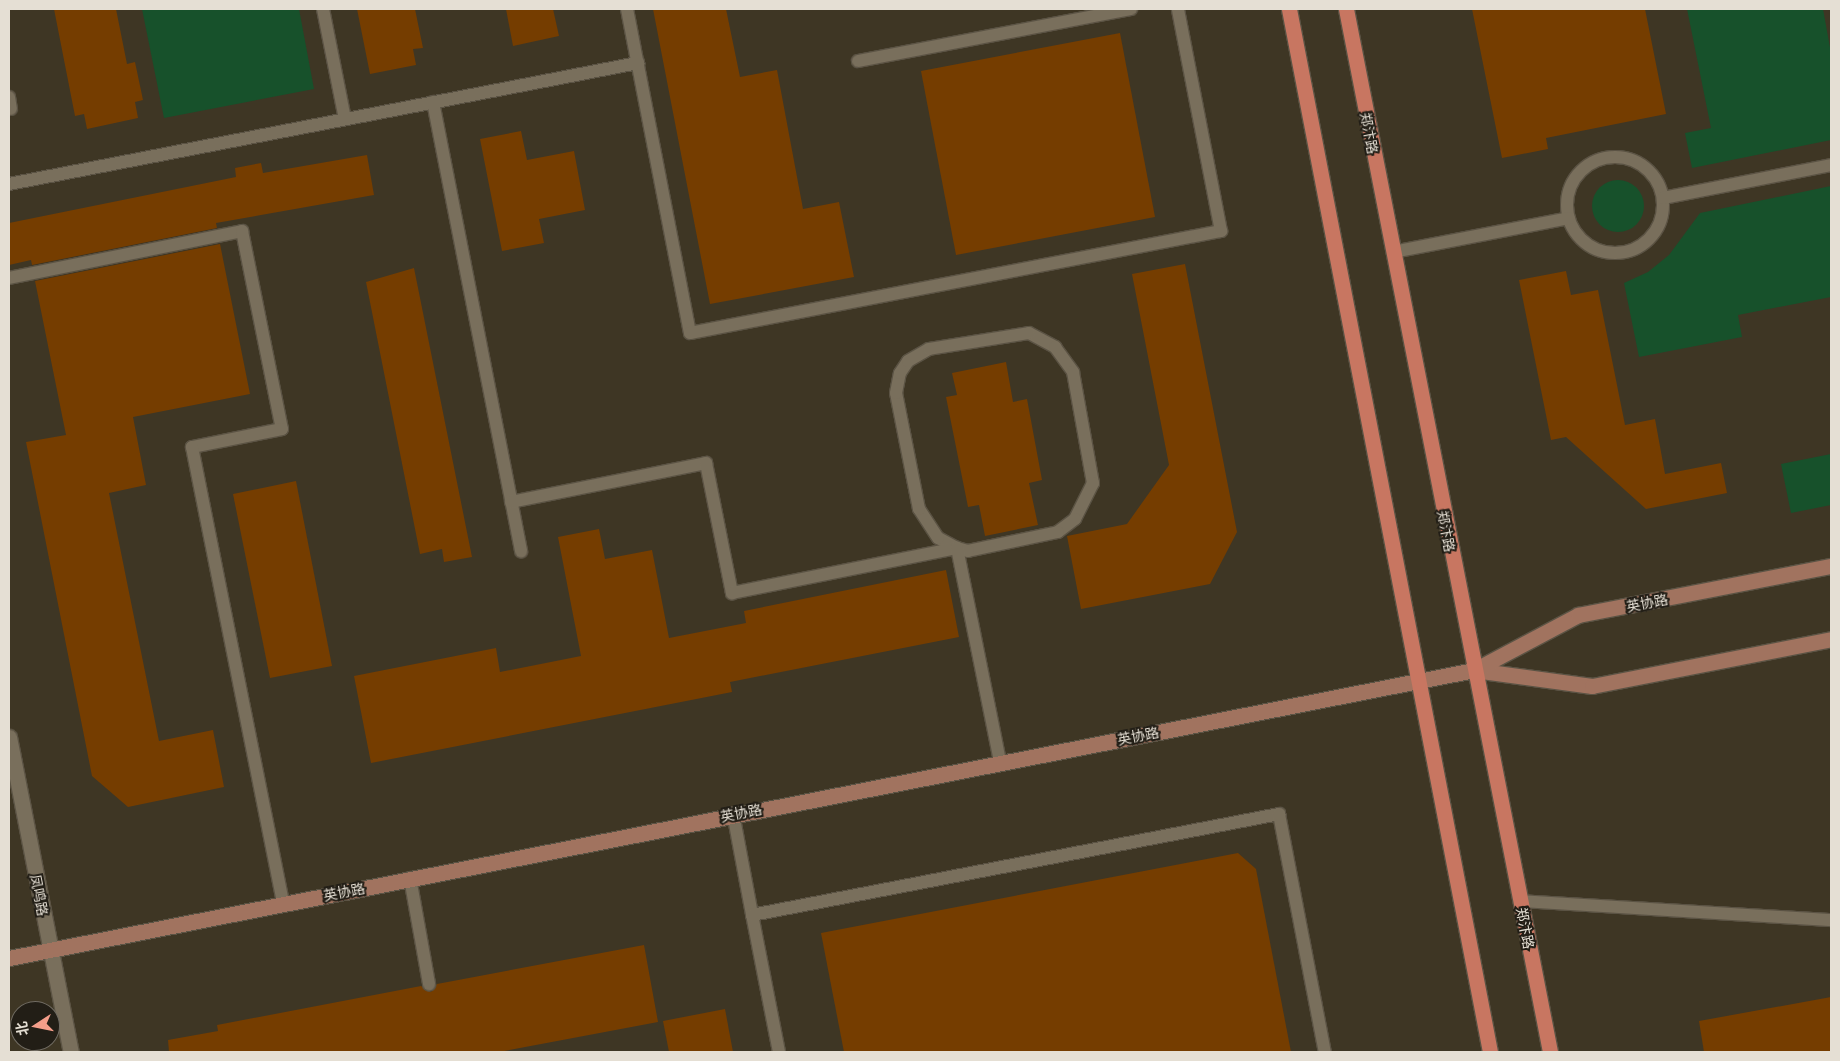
<!DOCTYPE html>
<meta charset="utf-8">
<style>
body{margin:0}
#map{position:relative;width:1840px;height:1061px;overflow:hidden;background:#3e3624;font-family:Literata,"Noto Sans SC",serif}
div>[style]{position:absolute}
[style*='--x']{left:calc(var(--x)*1px);top:calc(var(--y)*1px);width:calc(var(--w)*1px);rotate:calc(var(--a)*1deg)}
.green>*{inset:0;background:#17512b}
.round{border-radius:50%}
.building>*{inset:0;background:#753d00}
.roads{filter:drop-shadow(1px 0 #5b5344) drop-shadow(-1px 0 #5b5344) drop-shadow(0 1px #5b5344) drop-shadow(0 -1px #5b5344)}
.lane>*{height:12px;margin:-6px;padding:0 6px;transform-origin:6px;border-radius:6px;background:#796f5c}
.lane>.ring{margin:-6px;padding:0;box-sizing:content-box;background:none;border:12px solid #796f5c;border-radius:50%}
.street>*{height:15px;margin:-7.5px;padding:0 7.5px;transform-origin:7.5px;border-radius:7.5px;background:#796f5c}
.secondary>*{height:15px;margin:-7.5px;padding:0 7.5px;transform-origin:7.5px;border-radius:7.5px;background:#a1735f}
.primary>*{height:15px;margin:-7.5px;padding:0 7.5px;transform-origin:7.5px;border-radius:7.5px;background:#c87661}
span{translate:-50% -50%;white-space:nowrap;text-align:center;line-height:1.15;-webkit-text-stroke:4px #221e16;paint-order:stroke}
.street-label{font-size:14px;color:#e5dfd4}
.frame{position:absolute;inset:0;border:10px solid #e5dfd4;pointer-events:none}
.north{position:absolute;left:10px;top:1001px;width:50px;height:50px;box-sizing:border-box;background:#221e16;border:1px solid #706b62;border-radius:50%;rotate:259deg;font-size:14px;font-weight:700;line-height:20px;text-align:center;color:#e5dfd4}
.north::after{content:'';display:block;margin:auto;width:18px;height:22px;background:#f49e8a;clip-path:polygon(50% 0,100% 100%,50% 72%,0 100%)}
</style>
<div id="map">
<div class="green">
<i style="clip-path:polygon(142px 9px,299px 9px,314px 89px,164px 118px)"></i>
<i style="clip-path:polygon(1687px 9px,1823px 9px,1831px 53px,1831px 140px,1692px 168px,1685px 133px,1711px 128px)"></i>
<i class="round" style="left:1592px;top:180px;width:52px;height:52px"></i>
<i style="clip-path:polygon(1831px 186px,1831px 297px,1738px 315px,1742px 337px,1639px 357px,1624px 283px,1648px 272px,1669px 255px,1700px 213px)"></i>
<i style="clip-path:polygon(1831px 454px,1831px 505px,1791px 513px,1781px 464px)"></i>
</div>
<div class="building">
<i style="clip-path:polygon(54px 9px,116px 9px,127px 64px,135px 62px,143px 100px,135px 102px,138px 118px,87px 129px,84px 114px,75px 116px)"></i>
<i style="clip-path:polygon(357px 9px,415px 9px,423px 48px,413px 49px,416px 65px,370px 74px)"></i>
<i style="clip-path:polygon(506px 9px,553px 9px,559px 36px,513px 46px)"></i>
<i style="clip-path:polygon(653px 9px,726px 9px,740px 77px,777px 70px,803px 209px,839px 202px,854px 277px,710px 304px)"></i>
<i style="clip-path:polygon(1472px 9px,1645px 9px,1666px 114px,1546px 138px,1548px 149px,1502px 158px)"></i>
<i style="clip-path:polygon(1120px 33px,1155px 217px,956px 255px,921px 71px)"></i>
<i style="clip-path:polygon(521px 131px,527px 160px,574px 151px,585px 210px,539px 219px,544px 243px,502px 251px,480px 139px)"></i>
<i style="clip-path:polygon(367px 155px,374px 195px,216px 223px,217px 228px,32px 265px,31px 260px,9px 265px,9px 223px,236px 177px,235px 168px,261px 163px,263px 173px)"></i>
<i style="clip-path:polygon(220px 244px,250px 394px,133px 417px,146px 485px,109px 493px,159px 741px,213px 730px,224px 787px,128px 807px,92px 776px,26px 442px,66px 435px,35px 281px)"></i>
<i style="clip-path:polygon(1185px 264px,1237px 532px,1210px 584px,1081px 609px,1067px 536px,1127px 524px,1169px 465px,1132px 274px)"></i>
<i style="clip-path:polygon(414px 268px,472px 557px,444px 562px,442px 549px,420px 554px,366px 282px)"></i>
<i style="clip-path:polygon(1566px 271px,1571px 295px,1598px 290px,1625px 425px,1655px 419px,1665px 474px,1721px 463px,1727px 493px,1646px 509px,1566px 437px,1551px 440px,1519px 280px)"></i>
<i style="clip-path:polygon(1006px 362px,1013px 402px,1027px 399px,1042px 480px,1029px 483px,1038px 525px,985px 536px,979px 505px,968px 507px,946px 397px,957px 395px,952px 373px)"></i>
<i style="clip-path:polygon(296px 481px,332px 666px,270px 678px,233px 494px)"></i>
<i style="clip-path:polygon(599px 529px,605px 559px,652px 550px,669px 638px,746px 623px,744px 611px,946px 570px,959px 637px,730px 682px,732px 692px,371px 763px,354px 676px,496px 648px,500px 672px,581px 656px,558px 537px)"></i>
<i style="clip-path:polygon(1238px 853px,1256px 869px,1291px 1052px,844px 1052px,821px 933px)"></i>
<i style="clip-path:polygon(644px 945px,658px 1022px,499px 1052px,169px 1052px,168px 1040px,218px 1031px,217px 1025px,421px 986px,431px 992px,437px 984px)"></i>
<i style="clip-path:polygon(1831px 997px,1831px 1052px,1704px 1052px,1699px 1021px)"></i>
<i style="clip-path:polygon(725px 1009px,733px 1052px,669px 1052px,663px 1021px)"></i>
</div>
<div class="roads">
<div class="lane">
<i style="--x:323;--y:9;--w:112;--a:78.7"></i>
<i style="--x:627;--y:9;--w:330;--a:79"></i>
<i style="--x:690;--y:333;--w:541;--a:-10.87"></i>
<i style="--x:1221;--y:231;--w:226;--a:-101"></i>
<i style="--x:858;--y:61;--w:278;--a:-10.8"></i>
<i style="--x:9;--y:97;--w:12;--a:81"></i>
<i style="--x:433;--y:102;--w:458;--a:78.9"></i>
<i class="ring" style="left:1567px;top:157px;width:84px;height:84px"></i>
<i style="--x:9;--y:184;--w:641;--a:-10.89"></i>
<i style="--x:1663;--y:198;--w:171;--a:-11.1"></i>
<i style="--x:1393;--y:252;--w:179;--a:-10.9"></i>
<i style="--x:9;--y:278;--w:238;--a:-11.4"></i>
<i style="--x:242;--y:231;--w:202;--a:78.6"></i>
<i style="--x:282;--y:429;--w:92;--a:168.7"></i>
<i style="--x:192;--y:447;--w:465;--a:78.7"></i>
<i style="--x:1029;--y:333;--w:30;--a:28"></i>
<i style="--x:1055;--y:347;--w:31;--a:54"></i>
<i style="--x:1073;--y:372;--w:113;--a:79.8"></i>
<i style="--x:1093;--y:483;--w:40;--a:116.6"></i>
<i style="--x:1075;--y:519;--w:21;--a:143"></i>
<i style="--x:1058;--y:532;--w:92;--a:168.1"></i>
<i style="--x:968;--y:551;--w:11;--a:-165"></i>
<i style="--x:957;--y:548;--w:21;--a:-152"></i>
<i style="--x:938;--y:538;--w:35;--a:-123"></i>
<i style="--x:919;--y:509;--w:118;--a:-101.2"></i>
<i style="--x:896;--y:393;--w:20;--a:-79"></i>
<i style="--x:900;--y:373;--w:14;--a:-56"></i>
<i style="--x:908;--y:361;--w:24;--a:-30"></i>
<i style="--x:929;--y:349;--w:101;--a:-9.1"></i>
<i style="--x:511;--y:502;--w:199;--a:-11.3"></i>
<i style="--x:706;--y:463;--w:133;--a:78.7"></i>
<i style="--x:732;--y:593;--w:229;--a:-11.3"></i>
<i style="--x:957;--y:548;--w:217;--a:78.6"></i>
<i style="--x:733;--y:813;--w:104;--a:79.4"></i>
<i style="--x:410;--y:878;--w:108;--a:79.8"></i>
<i style="--x:1520;--y:901;--w:312;--a:3.5"></i>
<i style="--x:779;--y:1052;--w:140;--a:-101.1"></i>
<i style="--x:752;--y:915;--w:537;--a:-10.85"></i>
<i style="--x:1279;--y:814;--w:242;--a:79.1"></i>
</div>
<div class="street">
<i style="--x:9;--y:737;--w:321;--a:78.9"></i>
</div>
<div class="secondary">
<i style="--x:1474;--y:670;--w:119;--a:7.7"></i>
<i style="--x:1592;--y:686;--w:244;--a:-11.1"></i>
<i style="--x:9;--y:958;--w:1493;--a:-11.12"></i>
<i style="--x:1474;--y:670;--w:118;--a:-27.9"></i>
<i style="--x:1578;--y:615;--w:258;--a:-11"></i>
</div>
<div class="primary">
<i style="--x:1289;--y:9;--w:1062;--a:79.09"></i>
<i style="--x:1346;--y:9;--w:1063;--a:78.93"></i>
</div>
</div>
<div class="street-label">
<span style="left:1370px;top:133px;rotate:79deg">郑汴路</span>
<span style="left:1447px;top:531px;rotate:79deg">郑汴路</span>
<span style="left:1647px;top:602px;rotate:-11deg">英协路</span>
<span style="left:1138px;top:735px;rotate:-11deg">英协路</span>
<span style="left:741px;top:812px;rotate:-11deg">英协路</span>
<span style="left:344px;top:891px;rotate:-11deg">英协路</span>
<span style="left:40px;top:895px;rotate:79deg">凤鸣路</span>
<span style="left:1526px;top:928px;rotate:79deg">郑汴路</span>
</div>
<div class="frame"></div>
<div class="north">北</div>
</div>
